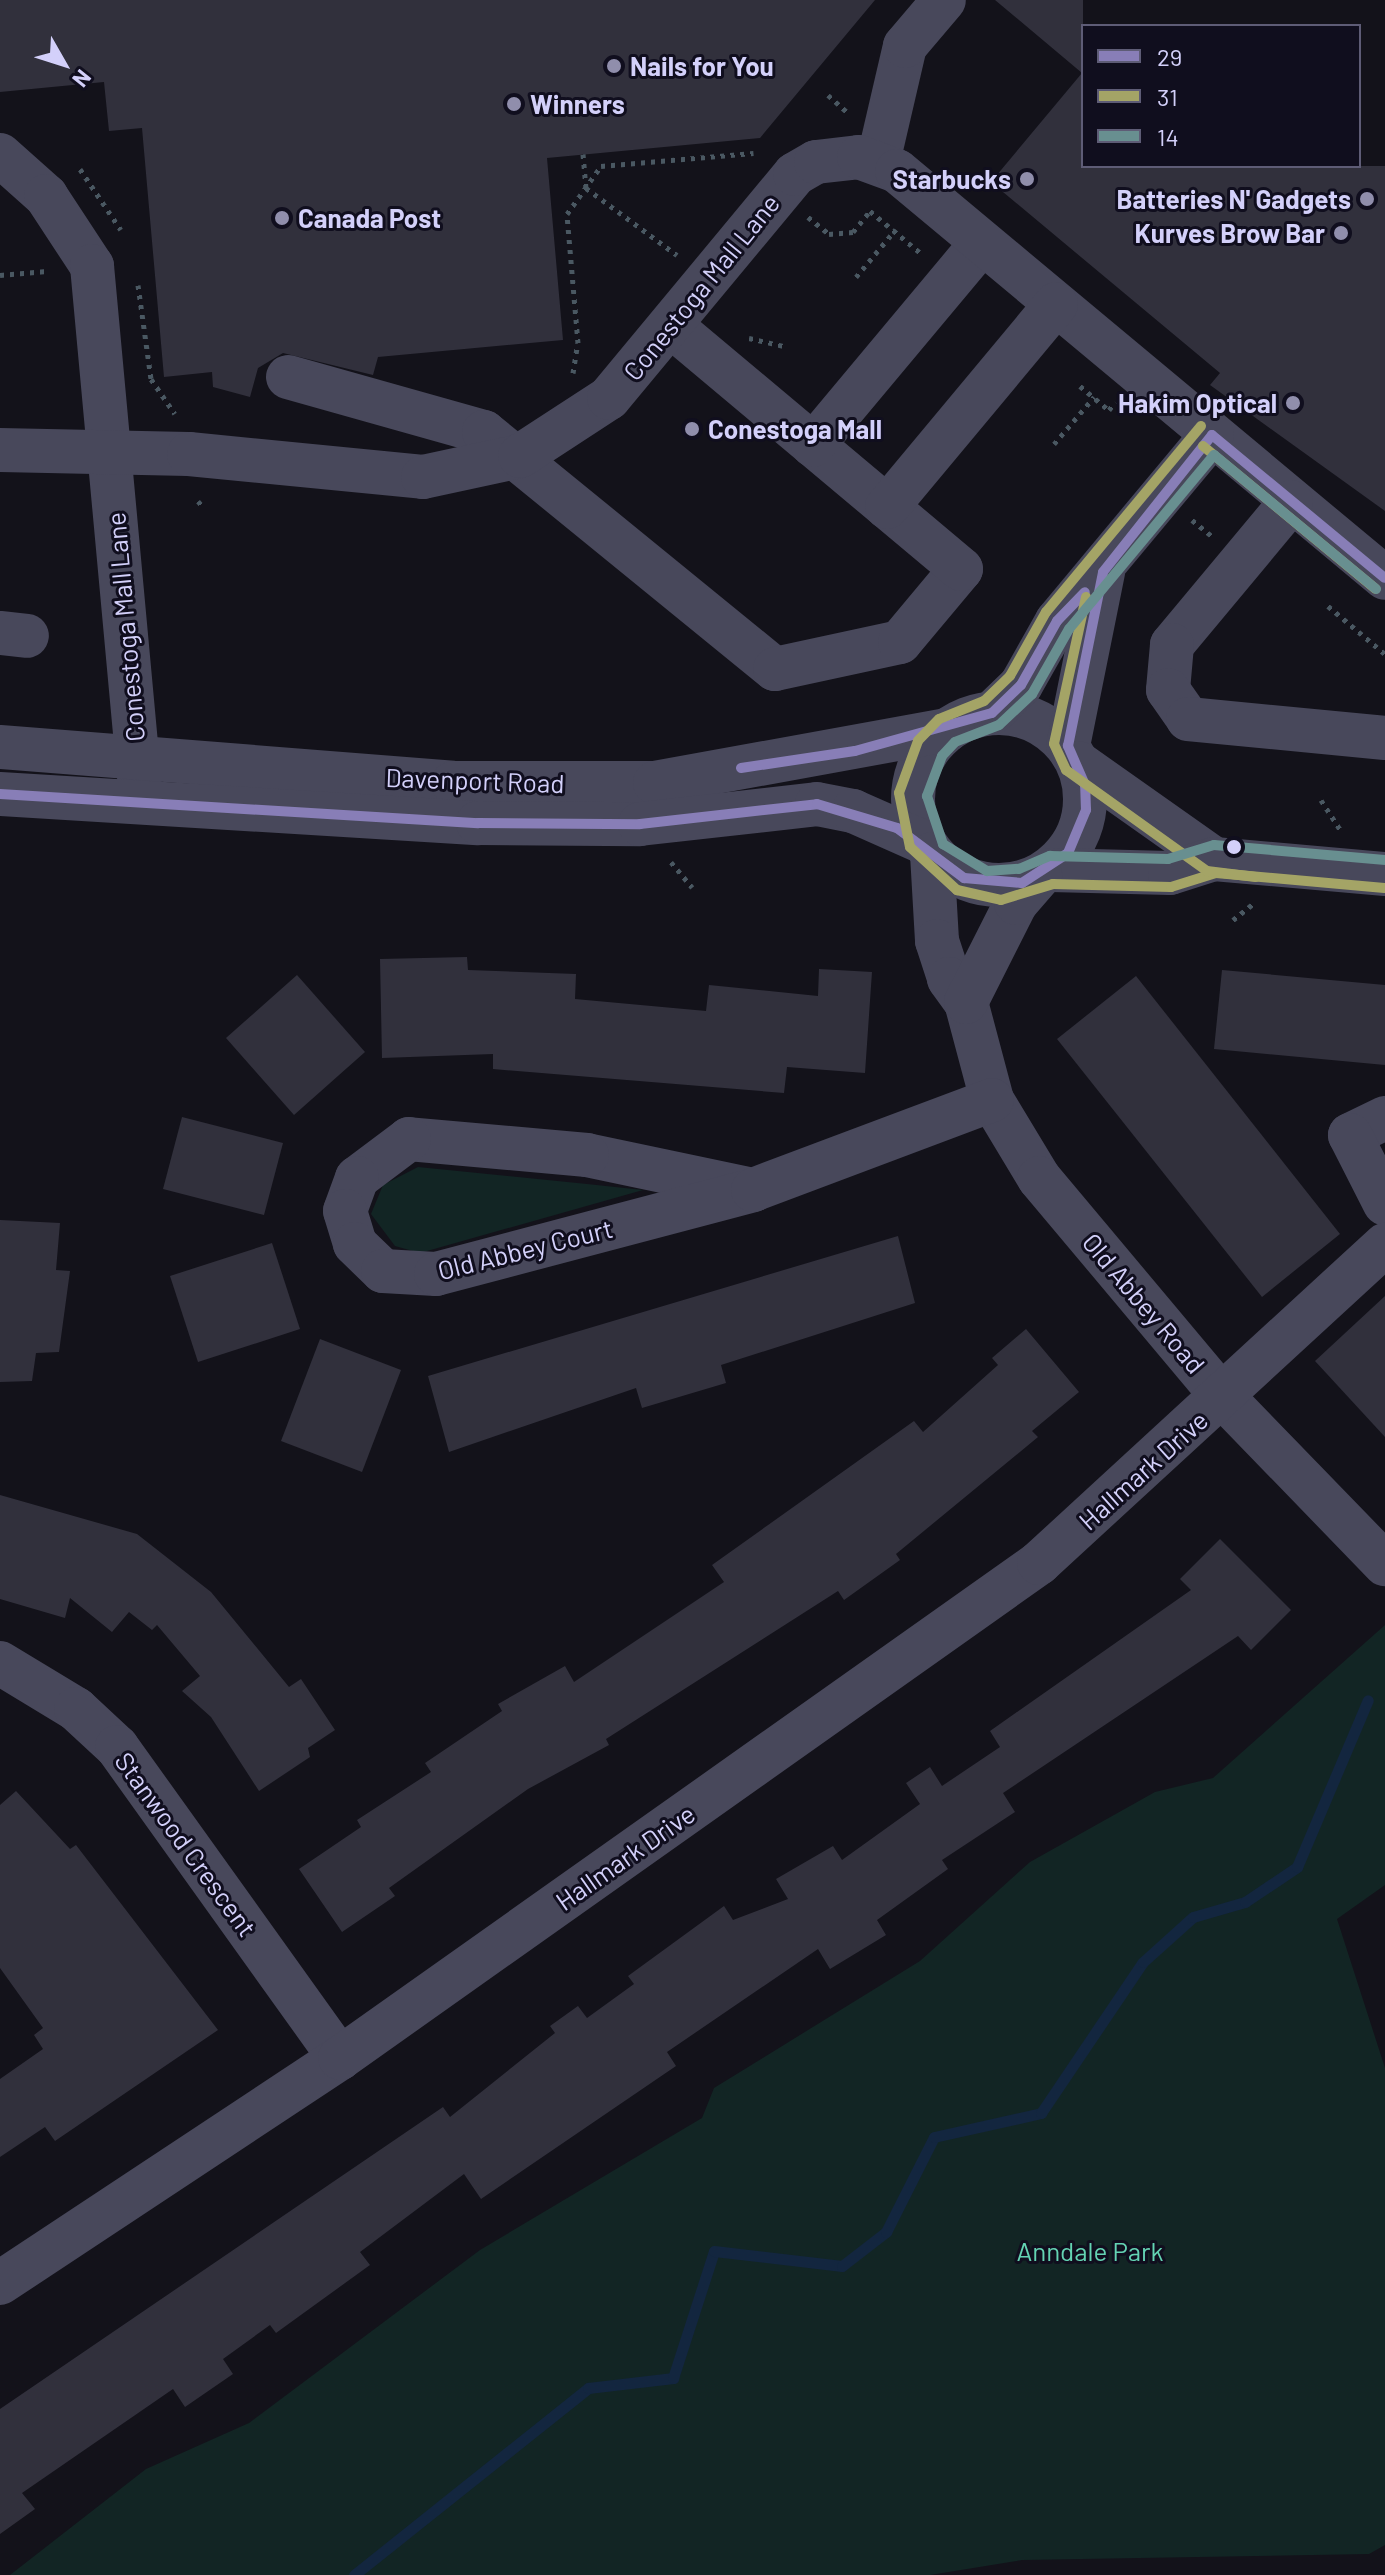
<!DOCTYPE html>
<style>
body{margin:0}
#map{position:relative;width:1385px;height:2575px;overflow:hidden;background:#13121a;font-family:Barlow,sans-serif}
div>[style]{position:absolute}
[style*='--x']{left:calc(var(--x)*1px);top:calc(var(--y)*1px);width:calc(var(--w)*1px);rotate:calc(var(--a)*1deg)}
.green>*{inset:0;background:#122524}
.stream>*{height:11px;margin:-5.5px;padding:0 5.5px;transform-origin:5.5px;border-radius:5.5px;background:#13263f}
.building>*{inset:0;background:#31303c}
.path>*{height:5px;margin-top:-2.5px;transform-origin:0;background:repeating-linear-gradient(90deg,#4a5862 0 4px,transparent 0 10px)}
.minor>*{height:44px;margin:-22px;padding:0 22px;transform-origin:22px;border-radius:22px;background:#48485b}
.minor>.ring{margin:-22px;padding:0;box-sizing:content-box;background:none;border:44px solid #48485b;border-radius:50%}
.bus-1>*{height:10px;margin:-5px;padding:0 5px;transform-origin:5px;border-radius:5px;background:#887eb7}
.bus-2>*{height:10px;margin:-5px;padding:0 5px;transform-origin:5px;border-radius:5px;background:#a4a466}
.bus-3>*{height:10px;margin:-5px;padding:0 5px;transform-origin:5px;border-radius:5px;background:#688f90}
.dots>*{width:22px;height:22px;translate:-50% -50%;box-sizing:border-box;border:4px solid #100e1e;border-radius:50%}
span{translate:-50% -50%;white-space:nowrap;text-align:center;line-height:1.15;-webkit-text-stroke:6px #100e1e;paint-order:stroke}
.poi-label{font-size:26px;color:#d3d0fa;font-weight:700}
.left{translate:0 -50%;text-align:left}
.right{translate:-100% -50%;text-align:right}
.street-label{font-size:26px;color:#d3d0fa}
.park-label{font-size:26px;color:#64d3b3}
.legend{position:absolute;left:1081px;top:24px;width:280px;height:144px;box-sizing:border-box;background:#100e1e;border:2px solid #5e5c76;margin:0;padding:10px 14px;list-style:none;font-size:24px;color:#d3d0fa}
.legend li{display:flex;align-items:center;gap:16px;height:40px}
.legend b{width:40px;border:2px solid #5e5c76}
.north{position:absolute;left:24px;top:24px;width:80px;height:80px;-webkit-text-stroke:6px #100e1e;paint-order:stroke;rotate:129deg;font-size:22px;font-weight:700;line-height:32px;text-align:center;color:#d3d0fa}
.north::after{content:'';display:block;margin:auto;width:28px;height:36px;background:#d3d0fa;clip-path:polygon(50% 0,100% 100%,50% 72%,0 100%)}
</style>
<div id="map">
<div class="green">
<i style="clip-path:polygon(418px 1167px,587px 1184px,643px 1190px,420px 1253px,395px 1246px,371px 1214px,383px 1185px)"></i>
<i style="clip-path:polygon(1385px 1625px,1385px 1885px,1337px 1919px,1385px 2068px,1385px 2545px,1369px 2554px,1022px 2560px,930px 2575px,10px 2575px,146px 2469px,249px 2423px,480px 2250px,702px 2118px,714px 2088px,920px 1961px,1030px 1862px,1155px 1792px,1213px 1778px)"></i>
</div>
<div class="stream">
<i style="--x:354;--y:2575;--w:300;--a:-38.6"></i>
<i style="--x:588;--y:2388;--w:86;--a:-6.7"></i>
<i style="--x:673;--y:2378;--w:133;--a:-72.1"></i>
<i style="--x:714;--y:2251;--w:129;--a:6.7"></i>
<i style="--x:842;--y:2266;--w:56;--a:-37.7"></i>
<i style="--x:886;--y:2232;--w:106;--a:-63.2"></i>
<i style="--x:934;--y:2137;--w:110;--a:-12.6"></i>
<i style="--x:1041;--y:2113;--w:182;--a:-56"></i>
<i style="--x:1143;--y:1962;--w:67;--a:-42"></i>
<i style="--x:1193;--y:1917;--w:54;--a:-16.1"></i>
<i style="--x:1245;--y:1902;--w:63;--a:-33.9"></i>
<i style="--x:1297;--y:1867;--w:181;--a:-67"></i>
</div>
<div class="building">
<i style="clip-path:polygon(0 0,875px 0,760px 138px,547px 158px,563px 340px,378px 357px,373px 375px,283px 353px,258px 368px,250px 397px,213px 387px,212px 372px,164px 377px,142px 128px,109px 131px,104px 82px,0 92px)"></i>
<i style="clip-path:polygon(995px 0,1083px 0,1083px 166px,1385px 166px,1385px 511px,1210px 385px,1220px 373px,991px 182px,1082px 73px)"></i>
<i style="clip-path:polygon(467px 957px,468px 970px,576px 974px,575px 999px,706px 1011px,709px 985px,818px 996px,819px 969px,872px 972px,865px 1073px,787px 1067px,784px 1093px,493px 1069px,493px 1054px,382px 1058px,380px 959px)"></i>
<i style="clip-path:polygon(1222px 970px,1385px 985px,1385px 1065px,1214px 1049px)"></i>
<i style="clip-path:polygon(297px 975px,365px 1052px,294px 1115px,226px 1038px)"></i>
<i style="clip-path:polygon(1136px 976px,1340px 1234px,1262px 1297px,1057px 1039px)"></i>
<i style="clip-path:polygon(182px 1117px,283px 1143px,264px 1215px,163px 1189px)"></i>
<i style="clip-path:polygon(0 1220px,60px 1223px,56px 1270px,70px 1271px,59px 1352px,36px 1353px,32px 1381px,0 1382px)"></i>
<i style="clip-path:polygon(898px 1236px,915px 1303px,721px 1365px,726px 1383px,642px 1408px,636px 1388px,449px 1452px,428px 1376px)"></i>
<i style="clip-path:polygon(272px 1243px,300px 1329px,198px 1362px,170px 1276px)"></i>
<i style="clip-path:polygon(1385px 1296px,1385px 1437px,1315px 1361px)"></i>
<i style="clip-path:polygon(1026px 1329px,1079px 1392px,1032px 1431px,1038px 1437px,896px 1554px,900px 1560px,844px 1600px,838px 1591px,606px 1739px,609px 1745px,528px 1789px,389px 1888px,395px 1896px,342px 1932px,299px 1869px,361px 1827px,357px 1820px,431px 1772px,425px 1763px,502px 1711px,498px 1704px,565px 1666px,574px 1682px,724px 1582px,712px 1565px,914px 1421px,923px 1432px,998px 1365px,992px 1358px)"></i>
<i style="clip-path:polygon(320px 1339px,401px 1370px,362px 1472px,281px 1441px)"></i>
<i style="clip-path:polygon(0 1495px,137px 1534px,211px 1592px,289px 1687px,301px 1679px,335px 1730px,308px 1748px,310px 1757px,259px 1791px,211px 1717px,182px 1691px,200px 1676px,157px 1625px,152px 1630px,129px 1612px,112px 1632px,70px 1598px,65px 1618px,0 1599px)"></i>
<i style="clip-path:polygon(1220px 1539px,1291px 1610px,1251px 1650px,1238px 1636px,1003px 1793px,1015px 1812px,942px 1860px,948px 1869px,877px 1920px,886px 1935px,830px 1969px,818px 1949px,667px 2052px,676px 2066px,481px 2199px,464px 2174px,360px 2252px,370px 2265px,276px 2333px,270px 2325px,223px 2359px,233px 2374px,185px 2407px,173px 2389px,22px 2493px,35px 2509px,0 2534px,0 2409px,443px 2107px,450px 2117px,555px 2033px,550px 2026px,578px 2006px,587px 2018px,634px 1984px,628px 1976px,724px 1906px,733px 1920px,788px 1899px,776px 1879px,833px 1846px,842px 1860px,920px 1804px,906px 1783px,930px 1767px,942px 1786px,1000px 1747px,990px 1731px,1191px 1590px,1180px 1579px)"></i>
<i style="clip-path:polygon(16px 1791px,70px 1849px,76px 1845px,218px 2030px,55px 2141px,45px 2127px,0 2157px,0 2079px,43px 2049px,34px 2035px,43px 2028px,0 1968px,0 1805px)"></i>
</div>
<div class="path">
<i style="--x:828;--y:95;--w:25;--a:42"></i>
<i style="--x:583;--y:154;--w:34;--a:85"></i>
<i style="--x:586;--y:188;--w:113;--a:36.4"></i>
<i style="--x:80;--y:169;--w:73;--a:56.1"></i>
<i style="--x:808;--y:217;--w:27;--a:39"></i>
<i style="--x:829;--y:234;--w:24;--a:-5"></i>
<i style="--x:853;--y:232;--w:27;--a:-51"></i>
<i style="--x:870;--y:211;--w:69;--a:39.7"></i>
<i style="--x:0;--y:275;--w:47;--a:-4.9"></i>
<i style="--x:856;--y:277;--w:62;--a:-50.2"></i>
<i style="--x:138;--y:285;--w:95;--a:82.1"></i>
<i style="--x:151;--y:379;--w:42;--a:55.6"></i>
<i style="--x:749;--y:338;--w:35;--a:13"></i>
<i style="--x:573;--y:373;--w:30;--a:-81"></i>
<i style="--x:578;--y:343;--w:129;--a:-94.9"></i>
<i style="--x:567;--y:214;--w:59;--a:-54.7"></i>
<i style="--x:601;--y:166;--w:153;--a:-4.9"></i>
<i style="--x:1080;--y:386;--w:38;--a:40"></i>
<i style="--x:1109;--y:410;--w:10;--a:-53"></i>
<i style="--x:1054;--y:444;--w:62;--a:-49.6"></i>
<i style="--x:198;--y:501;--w:8;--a:50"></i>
<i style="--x:1192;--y:520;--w:26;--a:39"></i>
<i style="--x:1328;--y:606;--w:75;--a:40.1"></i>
<i style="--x:1321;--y:800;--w:35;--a:57"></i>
<i style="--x:671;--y:862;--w:33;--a:50"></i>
<i style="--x:1233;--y:920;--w:27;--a:-39"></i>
</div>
<div class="minor">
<i style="--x:0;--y:155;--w:62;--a:41.7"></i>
<i style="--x:46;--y:196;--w:84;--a:56.7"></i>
<i style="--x:92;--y:266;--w:523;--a:84.74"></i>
<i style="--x:878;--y:162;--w:119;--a:-76.9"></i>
<i style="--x:905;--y:46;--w:60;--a:-49.7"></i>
<i style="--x:288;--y:377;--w:204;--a:15.7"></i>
<i style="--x:484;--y:432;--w:375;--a:39.2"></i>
<i style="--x:775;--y:669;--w:128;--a:-12.2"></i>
<i style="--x:900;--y:642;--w:95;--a:-50.1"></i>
<i style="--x:961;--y:569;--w:378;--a:-140"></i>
<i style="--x:813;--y:445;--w:263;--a:-50.1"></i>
<i style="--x:0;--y:450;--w:189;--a:1.2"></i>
<i style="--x:189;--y:454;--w:235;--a:5.6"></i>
<i style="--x:423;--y:477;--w:99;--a:-12.2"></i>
<i style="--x:520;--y:456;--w:106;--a:-33.1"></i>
<i style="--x:609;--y:398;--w:291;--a:-50.3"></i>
<i style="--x:795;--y:174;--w:24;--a:-30"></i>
<i style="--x:816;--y:162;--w:43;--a:-6.6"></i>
<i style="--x:859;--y:157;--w:40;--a:20.2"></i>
<i style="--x:897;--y:171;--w:635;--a:39.83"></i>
<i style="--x:1291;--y:502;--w:186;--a:129.8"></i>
<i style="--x:1172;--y:645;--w:45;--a:95.1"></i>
<i style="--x:1168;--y:690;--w:35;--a:55"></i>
<i style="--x:1188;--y:719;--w:198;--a:5.5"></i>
<i style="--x:887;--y:507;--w:264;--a:-50.2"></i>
<i style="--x:0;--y:633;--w:27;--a:6"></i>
<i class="ring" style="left:913px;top:713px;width:128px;height:128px"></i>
<i style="--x:992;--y:713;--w:40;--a:-44"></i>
<i style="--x:1021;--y:685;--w:73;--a:-60.6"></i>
<i style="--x:1057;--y:621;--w:242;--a:-50.2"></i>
<i style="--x:1068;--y:746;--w:177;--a:-78.6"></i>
<i style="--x:0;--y:747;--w:454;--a:4.5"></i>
<i style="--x:453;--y:783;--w:202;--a:0"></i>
<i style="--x:655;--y:783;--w:297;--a:-10.3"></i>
<i style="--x:1078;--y:763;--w:166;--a:35.2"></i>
<i style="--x:0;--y:794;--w:479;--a:3.5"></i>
<i style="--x:478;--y:823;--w:162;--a:0.4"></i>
<i style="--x:640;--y:824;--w:178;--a:-6.4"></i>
<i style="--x:817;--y:804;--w:37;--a:11"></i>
<i style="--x:853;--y:811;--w:77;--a:23.9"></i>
<i style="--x:932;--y:854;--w:87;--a:86.7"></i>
<i style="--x:937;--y:941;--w:40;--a:72"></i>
<i style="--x:949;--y:979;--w:29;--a:54"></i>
<i style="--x:966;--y:1002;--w:101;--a:75.1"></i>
<i style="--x:992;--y:1100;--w:91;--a:58.9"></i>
<i style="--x:1039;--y:1178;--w:286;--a:50"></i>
<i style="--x:1223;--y:1397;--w:233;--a:45.9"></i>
<i style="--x:1051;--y:870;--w:119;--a:1.4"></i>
<i style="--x:1170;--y:873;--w:46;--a:-17.7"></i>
<i style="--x:1214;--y:859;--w:172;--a:5"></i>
<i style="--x:966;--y:1002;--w:111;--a:-63.2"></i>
<i style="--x:1016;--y:903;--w:37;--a:-49"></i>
<i style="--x:1385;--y:1118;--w:39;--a:154"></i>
<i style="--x:1350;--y:1135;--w:77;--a:63.1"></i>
<i style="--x:753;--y:1190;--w:170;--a:-168.1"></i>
<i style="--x:587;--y:1155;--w:179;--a:-174.9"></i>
<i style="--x:409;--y:1139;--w:65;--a:143.1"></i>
<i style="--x:357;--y:1178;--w:35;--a:110"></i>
<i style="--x:345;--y:1211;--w:34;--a:73"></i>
<i style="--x:355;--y:1244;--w:39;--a:44"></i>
<i style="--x:383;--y:1271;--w:53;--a:3.2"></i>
<i style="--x:436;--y:1274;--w:328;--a:-14.8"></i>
<i style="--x:753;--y:1190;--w:255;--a:-20.6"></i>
<i style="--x:0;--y:1663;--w:89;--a:31.2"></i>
<i style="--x:76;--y:1709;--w:56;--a:42.8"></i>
<i style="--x:117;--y:1747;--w:383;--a:54.4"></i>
<i style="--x:0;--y:2283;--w:408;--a:-33.5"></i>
<i style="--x:340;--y:2058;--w:857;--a:-35.3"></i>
<i style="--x:1039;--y:1563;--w:470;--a:-42.6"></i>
</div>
<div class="bus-1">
<i style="--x:1212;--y:435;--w:224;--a:39.6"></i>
<i style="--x:741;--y:768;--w:115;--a:-8.5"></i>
<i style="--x:855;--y:751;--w:142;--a:-15.5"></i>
<i style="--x:992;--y:713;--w:40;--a:-44"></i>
<i style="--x:1021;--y:685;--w:73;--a:-60.6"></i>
<i style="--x:1057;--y:621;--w:40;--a:-46"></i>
<i style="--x:0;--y:794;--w:479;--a:3.5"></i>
<i style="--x:478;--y:823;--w:162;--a:0.4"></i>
<i style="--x:640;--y:824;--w:178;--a:-6.4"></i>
<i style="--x:817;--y:804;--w:84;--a:16.7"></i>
<i style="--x:897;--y:828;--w:84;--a:36.7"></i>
<i style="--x:964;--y:878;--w:58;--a:4.9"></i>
<i style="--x:1022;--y:883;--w:55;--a:-33.1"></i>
<i style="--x:1068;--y:853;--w:47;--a:-67.3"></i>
<i style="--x:1086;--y:810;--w:25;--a:-92"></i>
<i style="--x:1085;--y:785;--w:43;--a:-113.6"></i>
<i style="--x:1068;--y:746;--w:177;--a:-78.6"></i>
<i style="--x:1103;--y:572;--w:175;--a:-51.5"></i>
</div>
<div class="bus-2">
<i style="--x:1201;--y:426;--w:242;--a:129.8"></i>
<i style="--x:1046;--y:612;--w:73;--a:119.4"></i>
<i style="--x:1010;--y:676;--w:36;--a:136"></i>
<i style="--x:984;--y:701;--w:48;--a:158.2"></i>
<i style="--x:939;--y:719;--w:30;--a:134"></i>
<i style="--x:918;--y:741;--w:55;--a:110.1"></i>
<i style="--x:899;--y:793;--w:55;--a:78.5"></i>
<i style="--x:910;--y:847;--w:64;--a:42.5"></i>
<i style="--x:957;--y:890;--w:45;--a:12.8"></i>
<i style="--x:1001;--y:900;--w:54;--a:-17.1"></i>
<i style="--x:1053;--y:884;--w:118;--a:1.5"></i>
<i style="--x:1171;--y:887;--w:47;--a:-17.3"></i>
<i style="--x:1216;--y:873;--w:169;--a:5.1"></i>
<i style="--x:1203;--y:446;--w:224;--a:39.6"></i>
<i style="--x:1086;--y:597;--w:150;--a:102.3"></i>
<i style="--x:1054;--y:744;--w:29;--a:65"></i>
<i style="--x:1066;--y:770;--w:173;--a:35.6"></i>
<i style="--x:1207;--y:871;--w:49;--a:7"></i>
</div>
<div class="bus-3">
<i style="--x:1376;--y:589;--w:210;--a:-140.4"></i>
<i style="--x:1214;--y:455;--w:226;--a:129.8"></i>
<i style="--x:1069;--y:629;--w:75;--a:119.6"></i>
<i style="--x:1032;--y:694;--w:45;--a:136.8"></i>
<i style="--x:999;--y:725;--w:47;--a:158.9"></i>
<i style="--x:955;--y:742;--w:19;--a:133"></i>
<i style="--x:942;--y:756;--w:43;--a:110.6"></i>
<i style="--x:927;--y:796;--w:51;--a:71.6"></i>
<i style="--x:943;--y:844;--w:52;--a:31.5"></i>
<i style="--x:987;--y:871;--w:32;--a:-4"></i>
<i style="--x:1019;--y:869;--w:34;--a:-23"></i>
<i style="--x:1050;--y:856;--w:118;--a:1.5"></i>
<i style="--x:1168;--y:859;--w:48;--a:-16.9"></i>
<i style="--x:1214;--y:845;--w:172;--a:5"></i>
</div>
<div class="dots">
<i style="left:614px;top:66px;background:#908eac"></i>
<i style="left:514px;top:104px;background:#908eac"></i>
<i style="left:1027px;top:179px;background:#908eac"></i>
<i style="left:1367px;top:199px;background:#908eac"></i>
<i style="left:282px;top:218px;background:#908eac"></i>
<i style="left:1341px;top:233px;background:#908eac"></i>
<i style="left:1293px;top:403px;background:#908eac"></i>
<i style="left:692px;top:429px;background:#908eac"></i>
<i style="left:1234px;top:847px;background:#d3d0fa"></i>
</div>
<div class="poi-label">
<span class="left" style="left:630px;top:66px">Nails for You</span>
<span class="left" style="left:530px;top:104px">Winners</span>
<span class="right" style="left:1011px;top:179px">Starbucks</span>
<span class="right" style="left:1351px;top:199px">Batteries N' Gadgets</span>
<span class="left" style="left:298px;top:218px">Canada Post</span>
<span class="right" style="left:1325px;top:233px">Kurves Brow Bar</span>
<span class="right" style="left:1277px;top:403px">Hakim Optical</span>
<span class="left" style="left:708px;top:429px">Conestoga Mall</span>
</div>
<div class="street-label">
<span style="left:701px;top:287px;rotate:-51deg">Conestoga Mall Lane</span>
<span style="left:125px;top:627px;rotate:-95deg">Conestoga Mall Lane</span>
<span style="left:475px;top:780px;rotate:2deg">Davenport Road</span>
<span style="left:525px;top:1249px;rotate:-14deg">Old Abbey Court</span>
<span style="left:1144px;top:1303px;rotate:50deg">Old Abbey Road</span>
<span style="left:1143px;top:1470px;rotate:-42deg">Hallmark Drive</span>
<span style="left:186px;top:1844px;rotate:54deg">Stanwood Crescent</span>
<span style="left:625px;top:1857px;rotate:-35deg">Hallmark Drive</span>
</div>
<div class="park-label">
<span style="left:1090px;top:2251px">Anndale Park</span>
</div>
<ul class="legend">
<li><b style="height:10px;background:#887eb7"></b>29</li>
<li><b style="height:10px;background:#a4a466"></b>31</li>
<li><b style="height:10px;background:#688f90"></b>14</li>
</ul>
<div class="north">N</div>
</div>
